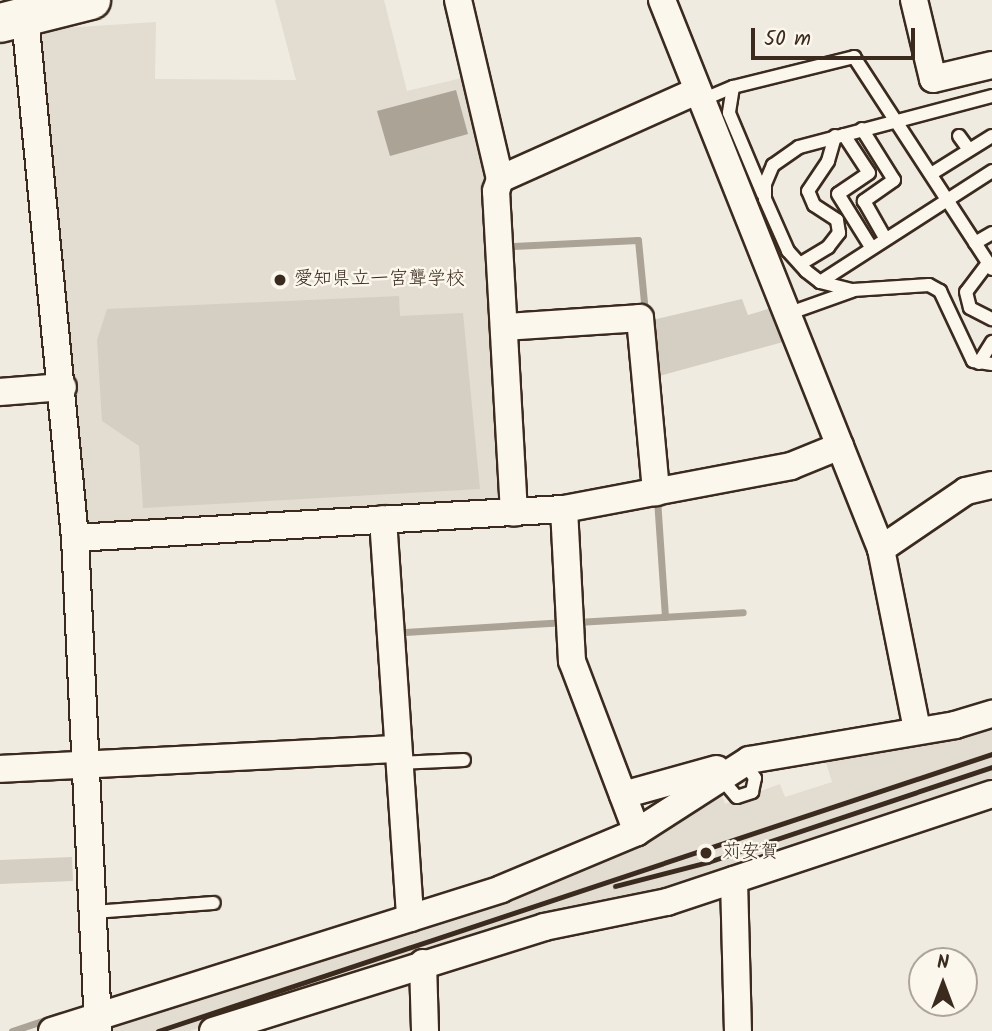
<!DOCTYPE html>
<meta charset="utf-8">
<style>
body{margin:0}
#map{position:relative;width:992px;height:1031px;overflow:hidden;background:#f0ebe0;font-family:Kalam,"Klee One",sans-serif}
div>[style]{position:absolute}
[style*='--x']{left:calc(var(--x)*1px);top:calc(var(--y)*1px);width:calc(var(--w)*1px);rotate:calc(var(--a)*1deg)}
.built>*{inset:0;background:#e2dcd1}
.green>*{inset:0;background:#d5cec3}
.water>*{inset:0;background:#aca397}
.stream>*{height:7px;margin:-3.5px;padding:0 3.5px;transform-origin:3.5px;border-radius:3.5px;background:#aca397}
.roads{filter:drop-shadow(2px 0 #3b2a1e) drop-shadow(-2px 0 #3b2a1e) drop-shadow(0 2px #3b2a1e) drop-shadow(0 -2px #3b2a1e)}
.service>*{height:12px;margin:-6px;padding:0 6px;transform-origin:6px;border-radius:6px;background:#fbf7ec}
.minor>*{height:26px;margin:-13px;padding:0 13px;transform-origin:13px;border-radius:13px;background:#fbf7ec}
.trunk>*{height:38px;margin:-19px;padding:0 19px;transform-origin:19px;border-radius:19px;background:#fbf7ec}
.rail>*{height:5px;margin:-2.5px;padding:0 2.5px;transform-origin:2.5px;border-radius:2.5px;background:#3b2a1e}
.dots>*{width:19px;height:19px;translate:-50% -50%;box-sizing:border-box;border:4px solid #fbf7ec;border-radius:50%}
span{translate:-50% -50%;white-space:nowrap;text-align:center;line-height:1.15;-webkit-text-stroke:5px #fbf7ec;paint-order:stroke}
.poi-label{font-size:19px;color:#3b2a1e}
.left{translate:0 -50%;text-align:left}
.north{position:absolute;left:908px;top:947px;width:70px;height:70px;box-sizing:border-box;background:#fbf7ec;border:2px solid #aea59a;border-radius:50%;rotate:0deg;font-size:19px;font-weight:700;line-height:28px;text-align:center;color:#3b2a1e}
.north::after{content:'';display:block;margin:auto;width:24px;height:32px;background:#3b2a1e;clip-path:polygon(50% 0,100% 100%,50% 72%,0 100%)}
.scale{position:absolute;left:751px;top:28px;width:164px;height:32px;box-sizing:border-box;border:4px solid #3b2a1e;border-top:0;padding-left:9px;font-size:21px;line-height:24px;white-space:nowrap;color:#3b2a1e;-webkit-text-stroke:5px #fbf7ec;paint-order:stroke}
</style>
<div id="map">
<div class="built">
<i style="clip-path:polygon(275px 0,384px 0,407px 91px,466px 77px,491px 179px,508px 490px,496px 508px,96px 531px,84px 519px,37px 43px,48px 29px,156px 22px,155px 79px,296px 80px)"></i>
<i style="clip-path:polygon(992px 722px,992px 786px,681px 893px,527px 920px,190px 1031px,108px 1031px,112px 1022px,503px 896px,719px 788px,725px 804px,780px 784px,785px 797px,832px 782px,823px 753px)"></i>
</div>
<div class="green">
<i style="clip-path:polygon(399px 296px,400px 316px,463px 313px,480px 489px,143px 508px,139px 446px,102px 421px,97px 340px,107px 309px)"></i>
<i style="clip-path:polygon(742px 299px,748px 315px,771px 308px,787px 341px,652px 378px,648px 321px)"></i>
<i style="clip-path:polygon(72px 857px,73px 881px,0 884px,0 860px)"></i>
</div>
<div class="water">
<i style="clip-path:polygon(456px 90px,468px 134px,390px 156px,377px 111px)"></i>
</div>
<div class="stream">
<i style="--x:513;--y:246;--w:125;--a:-2.7"></i>
<i style="--x:638;--y:240;--w:73;--a:84.5"></i>
<i style="--x:657;--y:499;--w:118;--a:86.1"></i>
<i style="--x:577;--y:622;--w:166;--a:-3.4"></i>
<i style="--x:405;--y:632;--w:157;--a:-3.6"></i>
<i style="--x:12;--y:1031;--w:51;--a:-18.4"></i>
</div>
<div class="roads">
<div class="service">
<i style="--x:733;--y:87;--w:26;--a:99"></i>
<i style="--x:729;--y:113;--w:88;--a:67.2"></i>
<i style="--x:992;--y:96;--w:200;--a:165.2"></i>
<i style="--x:799;--y:147;--w:32;--a:145"></i>
<i style="--x:773;--y:165;--w:21;--a:113"></i>
<i style="--x:765;--y:184;--w:15;--a:90"></i>
<i style="--x:765;--y:199;--w:57;--a:66.1"></i>
<i style="--x:788;--y:251;--w:27;--a:48"></i>
<i style="--x:806;--y:271;--w:18;--a:38"></i>
<i style="--x:820;--y:282;--w:34;--a:14"></i>
<i style="--x:853;--y:290;--w:76;--a:-3.8"></i>
<i style="--x:929;--y:285;--w:13;--a:29"></i>
<i style="--x:940;--y:291;--w:77;--a:64.8"></i>
<i style="--x:973;--y:361;--w:19;--a:9"></i>
<i style="--x:702;--y:100;--w:34;--a:-23"></i>
<i style="--x:733;--y:87;--w:125;--a:-13.9"></i>
<i style="--x:854;--y:57;--w:253;--a:56.9"></i>
<i style="--x:862;--y:129;--w:60;--a:57.9"></i>
<i style="--x:894;--y:180;--w:37;--a:145"></i>
<i style="--x:864;--y:201;--w:43;--a:60.4"></i>
<i style="--x:844;--y:135;--w:45;--a:56.7"></i>
<i style="--x:869;--y:173;--w:37;--a:146"></i>
<i style="--x:838;--y:194;--w:62;--a:58.1"></i>
<i style="--x:959;--y:136;--w:17;--a:54"></i>
<i style="--x:931;--y:174;--w:72;--a:-31.9"></i>
<i style="--x:975;--y:243;--w:20;--a:-30"></i>
<i style="--x:988;--y:263;--w:36;--a:127"></i>
<i style="--x:966;--y:292;--w:16;--a:76"></i>
<i style="--x:970;--y:308;--w:25;--a:27"></i>
<i style="--x:800;--y:264;--w:33;--a:-31"></i>
<i style="--x:828;--y:247;--w:18;--a:-52"></i>
<i style="--x:839;--y:233;--w:13;--a:-99"></i>
<i style="--x:837;--y:220;--w:27;--a:-147"></i>
<i style="--x:814;--y:205;--w:15;--a:-113"></i>
<i style="--x:808;--y:191;--w:36;--a:-56"></i>
<i style="--x:828;--y:161;--w:26;--a:-74"></i>
<i style="--x:820;--y:282;--w:205;--a:-32.8"></i>
<i style="--x:790;--y:313;--w:66;--a:-19.5"></i>
<i style="--x:979;--y:363;--w:25;--a:-58"></i>
<i style="--x:398;--y:763;--w:66;--a:-2.6"></i>
<i style="--x:720;--y:777;--w:26;--a:50"></i>
<i style="--x:737;--y:797;--w:16;--a:-18"></i>
<i style="--x:752;--y:792;--w:14;--a:-78"></i>
<i style="--x:755;--y:778;--w:19;--a:-126"></i>
<i style="--x:93;--y:912;--w:121;--a:-4.3"></i>
</div>
<div class="minor">
<i style="--x:458;--y:0;--w:184;--a:76.8"></i>
<i style="--x:500;--y:179;--w:13;--a:108"></i>
<i style="--x:496;--y:191;--w:322;--a:86.8"></i>
<i style="--x:662;--y:0;--w:591;--a:68.25"></i>
<i style="--x:881;--y:549;--w:184;--a:78.7"></i>
<i style="--x:914;--y:0;--w:81;--a:76.5"></i>
<i style="--x:933;--y:79;--w:61;--a:-13.3"></i>
<i style="--x:25;--y:17;--w:523;--a:84.52"></i>
<i style="--x:75;--y:538;--w:494;--a:87.3"></i>
<i style="--x:500;--y:179;--w:216;--a:-24.1"></i>
<i style="--x:505;--y:327;--w:135;--a:-3.8"></i>
<i style="--x:640;--y:318;--w:175;--a:84.7"></i>
<i style="--x:0;--y:392;--w:63;--a:-4.5"></i>
<i style="--x:564;--y:509;--w:152;--a:87"></i>
<i style="--x:572;--y:661;--w:183;--a:69.2"></i>
<i style="--x:383;--y:519;--w:400;--a:86.1"></i>
<i style="--x:75;--y:538;--w:490;--a:-3.4"></i>
<i style="--x:564;--y:509;--w:231;--a:-10.7"></i>
<i style="--x:791;--y:466;--w:53;--a:-22.2"></i>
<i style="--x:881;--y:549;--w:103;--a:-34.3"></i>
<i style="--x:966;--y:491;--w:27;--a:-13"></i>
<i style="--x:0;--y:769;--w:397;--a:-2.9"></i>
<i style="--x:623;--y:795;--w:97;--a:-15.6"></i>
<i style="--x:734;--y:880;--w:151;--a:88.5"></i>
<i style="--x:423;--y:963;--w:68;--a:88.3"></i>
<i style="--x:52;--y:1031;--w:471;--a:-17.5"></i>
<i style="--x:501;--y:889;--w:147;--a:-22.7"></i>
<i style="--x:637;--y:832;--w:133;--a:-32.7"></i>
<i style="--x:749;--y:760;--w:209;--a:-9.6"></i>
<i style="--x:955;--y:725;--w:39;--a:-17"></i>
<i style="--x:213;--y:1031;--w:347;--a:-17.4"></i>
<i style="--x:544;--y:927;--w:126;--a:-11.5"></i>
<i style="--x:667;--y:902;--w:342;--a:-18.4"></i>
</div>
<div class="trunk">
<i style="--x:0;--y:23;--w:94;--a:-14.2"></i>
</div>
</div>
<div class="rail">
<i style="--x:615;--y:886;--w:96;--a:-14.5"></i>
<i style="--x:708;--y:862;--w:299;--a:-18.5"></i>
<i style="--x:158;--y:1031;--w:879;--a:-18.37"></i>
</div>
<div class="dots">
<i style="left:280px;top:280px;background:#3b2a1e"></i>
<i style="left:706px;top:853px;background:#3b2a1e"></i>
</div>
<div class="poi-label">
<span class="left" style="left:294px;top:280px">愛知県立一宮聾学校</span>
<span class="left" style="left:722px;top:853px">苅安賀</span>
</div>
<div class="north">N</div>
<div class="scale">50 m</div>
</div>
